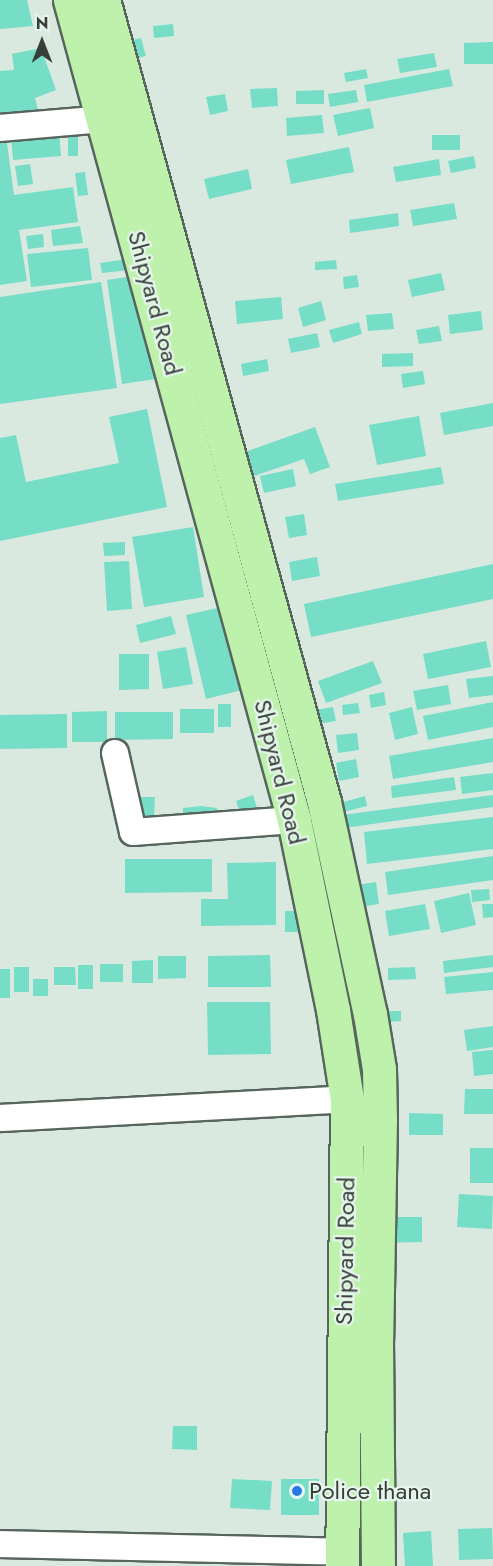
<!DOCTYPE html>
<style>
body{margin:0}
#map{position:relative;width:493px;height:1566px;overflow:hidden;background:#d9e9df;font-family:Jost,sans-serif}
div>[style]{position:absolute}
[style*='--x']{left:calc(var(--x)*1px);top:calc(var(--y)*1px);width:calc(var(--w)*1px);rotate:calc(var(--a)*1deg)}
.building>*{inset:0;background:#76ddc7}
.roads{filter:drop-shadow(2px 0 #57655d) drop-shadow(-2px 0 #57655d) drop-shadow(0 2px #57655d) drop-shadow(0 -2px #57655d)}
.minor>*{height:26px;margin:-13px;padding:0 13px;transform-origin:13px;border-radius:13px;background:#fff}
.major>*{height:33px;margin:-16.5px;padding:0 16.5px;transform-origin:16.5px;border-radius:16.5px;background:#bdf1ac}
.dots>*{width:16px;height:16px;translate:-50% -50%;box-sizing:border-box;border:3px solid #e6f6ec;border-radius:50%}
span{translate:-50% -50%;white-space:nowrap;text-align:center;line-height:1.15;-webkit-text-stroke:4.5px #e6f6ec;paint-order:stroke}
.street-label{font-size:24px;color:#383e3a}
.poi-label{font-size:24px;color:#383e3a}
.left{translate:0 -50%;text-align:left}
.north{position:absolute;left:12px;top:12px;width:60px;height:60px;-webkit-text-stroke:4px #e6f6ec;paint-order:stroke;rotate:0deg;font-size:16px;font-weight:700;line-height:24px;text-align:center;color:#383e3a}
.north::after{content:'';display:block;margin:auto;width:21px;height:27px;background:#383e3a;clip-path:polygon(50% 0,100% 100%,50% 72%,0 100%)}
</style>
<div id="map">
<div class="building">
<i style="clip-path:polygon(0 0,27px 0,33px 26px,0 29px)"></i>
<i style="clip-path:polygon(173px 24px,174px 36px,154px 38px,153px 26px)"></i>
<i style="clip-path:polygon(141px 38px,146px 56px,138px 58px,133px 40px)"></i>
<i style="clip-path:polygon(493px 42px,493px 64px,464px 64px,464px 43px)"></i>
<i style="clip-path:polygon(41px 48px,56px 90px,35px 98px,40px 117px,0 118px,0 71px,14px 70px,12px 54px)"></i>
<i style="clip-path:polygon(434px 53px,437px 67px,400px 73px,397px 59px)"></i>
<i style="clip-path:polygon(366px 69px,368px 78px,346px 82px,344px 73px)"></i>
<i style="clip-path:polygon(449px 69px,453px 86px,367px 102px,364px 85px)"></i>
<i style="clip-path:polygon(277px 88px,278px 106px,252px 108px,250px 89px)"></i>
<i style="clip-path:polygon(324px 90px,324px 104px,296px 104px,296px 91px)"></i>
<i style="clip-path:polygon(356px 90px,358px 102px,330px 107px,328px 94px)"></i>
<i style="clip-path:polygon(225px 94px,228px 111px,210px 115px,206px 97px)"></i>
<i style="clip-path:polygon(370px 108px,374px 128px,338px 136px,333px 115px)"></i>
<i style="clip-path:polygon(322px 115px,324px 133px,287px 136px,286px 118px)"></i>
<i style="clip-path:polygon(59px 131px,61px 156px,13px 160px,11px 135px)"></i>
<i style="clip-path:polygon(68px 131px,78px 131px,78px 156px,68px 156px)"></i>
<i style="clip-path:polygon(432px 135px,460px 135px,460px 150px,432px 150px)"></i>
<i style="clip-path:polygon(6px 136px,14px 195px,73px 187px,78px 222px,19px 230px,27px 281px,0 285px,0 137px)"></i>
<i style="clip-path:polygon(349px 147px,354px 172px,291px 184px,286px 160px)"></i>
<i style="clip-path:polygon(474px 156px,476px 168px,451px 173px,448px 161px)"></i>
<i style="clip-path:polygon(439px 159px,441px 175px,396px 182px,393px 167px)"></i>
<i style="clip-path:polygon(30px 164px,33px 184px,18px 186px,15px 166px)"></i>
<i style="clip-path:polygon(248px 169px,252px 189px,209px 199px,204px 179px)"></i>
<i style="clip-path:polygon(85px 172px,88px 195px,78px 196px,75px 173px)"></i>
<i style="clip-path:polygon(454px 203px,457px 219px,413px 226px,410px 210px)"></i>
<i style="clip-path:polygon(398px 213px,399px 226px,350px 233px,349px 220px)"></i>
<i style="clip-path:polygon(80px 226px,83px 243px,53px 246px,51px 230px)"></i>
<i style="clip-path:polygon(43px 234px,44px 247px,28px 249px,26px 236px)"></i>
<i style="clip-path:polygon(88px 248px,92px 280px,31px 287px,27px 254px)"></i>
<i style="clip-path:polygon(127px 259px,129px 270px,102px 273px,100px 263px)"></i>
<i style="clip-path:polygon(336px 260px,337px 269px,315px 270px,315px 262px)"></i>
<i style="clip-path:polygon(441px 273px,445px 290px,412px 297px,408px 280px)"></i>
<i style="clip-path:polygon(140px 275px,156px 379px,122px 384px,107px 280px)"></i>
<i style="clip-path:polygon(357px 275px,359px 287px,344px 289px,343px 277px)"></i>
<i style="clip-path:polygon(101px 282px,117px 388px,0 404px,0 297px)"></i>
<i style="clip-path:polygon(281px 297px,283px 319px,237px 324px,235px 301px)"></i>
<i style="clip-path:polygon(321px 301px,326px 320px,303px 327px,298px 308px)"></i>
<i style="clip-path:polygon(481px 311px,483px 330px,450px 334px,448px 315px)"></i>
<i style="clip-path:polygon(392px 313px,394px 329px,368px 331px,366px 315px)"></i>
<i style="clip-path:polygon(359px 322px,362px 334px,333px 343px,329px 330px)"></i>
<i style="clip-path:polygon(439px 326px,442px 341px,419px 344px,416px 330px)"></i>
<i style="clip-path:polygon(317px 333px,320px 347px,291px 353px,288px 339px)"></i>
<i style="clip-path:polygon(413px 353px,413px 366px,382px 367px,382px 354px)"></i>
<i style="clip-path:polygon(267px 359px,269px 371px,243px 376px,241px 364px)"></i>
<i style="clip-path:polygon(423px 371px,425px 384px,403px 388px,401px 374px)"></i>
<i style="clip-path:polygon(493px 403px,493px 426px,444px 435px,440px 413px)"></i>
<i style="clip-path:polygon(147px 409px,167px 507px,0 541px,0 438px,16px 435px,26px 482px,119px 463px,109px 417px)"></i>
<i style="clip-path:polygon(419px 416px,426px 456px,377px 465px,369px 425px)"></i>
<i style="clip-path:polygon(315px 427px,330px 467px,310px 474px,304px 459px,254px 476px,245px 452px)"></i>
<i style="clip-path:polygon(441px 467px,444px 484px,338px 501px,335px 484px)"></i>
<i style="clip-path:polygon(293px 469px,296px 486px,264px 493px,260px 476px)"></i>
<i style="clip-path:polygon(304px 514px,307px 535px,289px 538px,285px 517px)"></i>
<i style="clip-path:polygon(193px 527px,204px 597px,144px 607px,132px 537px)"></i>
<i style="clip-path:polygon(125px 542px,125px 555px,104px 556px,103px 543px)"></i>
<i style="clip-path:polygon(317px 557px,320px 576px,292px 581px,289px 562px)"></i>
<i style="clip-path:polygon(129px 561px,132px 609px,107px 611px,104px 562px)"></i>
<i style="clip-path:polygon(493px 564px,493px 599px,311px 637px,304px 604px)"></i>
<i style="clip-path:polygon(222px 607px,242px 690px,206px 699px,186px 615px)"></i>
<i style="clip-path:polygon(171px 616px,176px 634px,140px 643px,136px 625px)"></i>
<i style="clip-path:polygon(486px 641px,491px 667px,428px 679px,423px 654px)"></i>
<i style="clip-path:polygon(186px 647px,193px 684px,163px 689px,157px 652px)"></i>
<i style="clip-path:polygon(119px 654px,149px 654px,149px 689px,119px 690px)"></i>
<i style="clip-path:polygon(373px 661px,382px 683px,326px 703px,318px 681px)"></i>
<i style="clip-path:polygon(493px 676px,493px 695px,469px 698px,466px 679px)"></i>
<i style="clip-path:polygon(448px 685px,451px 704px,417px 710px,413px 691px)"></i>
<i style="clip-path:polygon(384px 692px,386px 705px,371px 708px,369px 695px)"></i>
<i style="clip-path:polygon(493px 702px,493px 727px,428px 740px,423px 716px)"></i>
<i style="clip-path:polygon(358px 703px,360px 713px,343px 715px,342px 705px)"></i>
<i style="clip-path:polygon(218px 704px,231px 704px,231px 727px,218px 727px)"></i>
<i style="clip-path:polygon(333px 707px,336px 721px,306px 726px,304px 712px)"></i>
<i style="clip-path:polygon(412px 707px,418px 734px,395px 740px,389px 713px)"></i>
<i style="clip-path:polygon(180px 709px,214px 709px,214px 733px,180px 733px)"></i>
<i style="clip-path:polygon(107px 711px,107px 742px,72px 742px,72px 712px)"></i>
<i style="clip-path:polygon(115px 712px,173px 712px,173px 739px,115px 740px)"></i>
<i style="clip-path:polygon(67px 714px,67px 748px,0 749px,0 715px)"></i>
<i style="clip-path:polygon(357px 733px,359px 750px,338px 753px,336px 735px)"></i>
<i style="clip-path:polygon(493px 738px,493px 762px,393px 779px,389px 756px)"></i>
<i style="clip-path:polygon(356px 759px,359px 777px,339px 781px,336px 763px)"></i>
<i style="clip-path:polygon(493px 773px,493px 790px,462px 794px,460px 777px)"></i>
<i style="clip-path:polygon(454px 777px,456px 790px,392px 798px,391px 786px)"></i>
<i style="clip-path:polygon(253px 795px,259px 814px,242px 819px,236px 801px)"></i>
<i style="clip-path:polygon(493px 795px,493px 807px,344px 828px,342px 815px)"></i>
<i style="clip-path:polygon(365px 796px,367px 806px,343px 812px,340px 803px)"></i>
<i style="clip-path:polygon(138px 797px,155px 797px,154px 816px,138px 818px)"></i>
<i style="clip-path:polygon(201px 806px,217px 808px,215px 821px,183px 819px,183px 808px)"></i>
<i style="clip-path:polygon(493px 817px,493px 849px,367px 864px,364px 832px)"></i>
<i style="clip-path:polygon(493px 856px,493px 880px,388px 895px,385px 872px)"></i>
<i style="clip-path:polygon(125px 859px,212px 859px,212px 892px,125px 893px)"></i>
<i style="clip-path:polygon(276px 862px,276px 925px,201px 926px,201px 899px,228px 899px,227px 863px)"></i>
<i style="clip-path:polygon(376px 882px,379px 904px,359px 907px,357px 885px)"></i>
<i style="clip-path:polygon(489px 889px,490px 900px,472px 902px,471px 890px)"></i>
<i style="clip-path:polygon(469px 893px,476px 925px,441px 933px,434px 901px)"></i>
<i style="clip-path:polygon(425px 904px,430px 929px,389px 936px,385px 911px)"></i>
<i style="clip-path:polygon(482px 904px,493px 904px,493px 917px,483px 918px)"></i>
<i style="clip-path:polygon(285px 911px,302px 911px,302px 932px,285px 932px)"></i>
<i style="clip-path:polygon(270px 955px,271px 987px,208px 987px,208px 956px)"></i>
<i style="clip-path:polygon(493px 955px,493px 967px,444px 973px,443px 961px)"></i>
<i style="clip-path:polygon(158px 956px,186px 956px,186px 978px,158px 979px)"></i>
<i style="clip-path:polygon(153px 960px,153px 983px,132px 983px,132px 961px)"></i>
<i style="clip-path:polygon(100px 964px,123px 964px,123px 982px,100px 982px)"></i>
<i style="clip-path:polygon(78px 965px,93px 965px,93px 989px,78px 989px)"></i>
<i style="clip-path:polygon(14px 967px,29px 967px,29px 992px,14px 992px)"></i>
<i style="clip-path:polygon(54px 967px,75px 967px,76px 985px,54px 985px)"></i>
<i style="clip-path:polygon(415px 967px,416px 979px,388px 980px,388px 968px)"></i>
<i style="clip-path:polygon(0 969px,10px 969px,10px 998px,0 998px)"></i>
<i style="clip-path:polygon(493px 972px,493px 990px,446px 994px,444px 977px)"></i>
<i style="clip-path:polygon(33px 979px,48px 979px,48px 996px,33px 996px)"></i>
<i style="clip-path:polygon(207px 1002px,270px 1002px,271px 1054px,208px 1055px)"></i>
<i style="clip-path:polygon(382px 1011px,401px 1011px,401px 1021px,383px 1022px)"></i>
<i style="clip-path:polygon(493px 1026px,493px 1047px,467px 1051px,464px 1030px)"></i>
<i style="clip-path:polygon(493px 1050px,493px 1074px,474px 1076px,472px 1052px)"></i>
<i style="clip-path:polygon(465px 1089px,493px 1089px,493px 1114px,464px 1114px)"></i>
<i style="clip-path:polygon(409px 1113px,443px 1114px,443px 1135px,409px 1135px)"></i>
<i style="clip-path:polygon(470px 1148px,493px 1148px,493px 1183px,470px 1183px)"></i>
<i style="clip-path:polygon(459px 1194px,493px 1196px,492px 1229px,457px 1227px)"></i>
<i style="clip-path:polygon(378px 1217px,422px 1217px,422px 1242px,378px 1243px)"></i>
<i style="clip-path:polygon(173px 1426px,197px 1426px,197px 1450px,172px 1449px)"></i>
<i style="clip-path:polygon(232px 1479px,272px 1481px,270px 1510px,230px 1508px)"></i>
<i style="clip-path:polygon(281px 1479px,319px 1479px,319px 1515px,281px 1515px)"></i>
<i style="clip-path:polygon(492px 1528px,493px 1559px,459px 1560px,458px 1529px)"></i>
<i style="clip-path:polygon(431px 1531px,433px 1566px,405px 1566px,403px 1533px)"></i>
</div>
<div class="roads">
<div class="minor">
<i style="--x:0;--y:128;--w:105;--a:-4.9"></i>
<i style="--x:115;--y:753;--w:81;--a:77.2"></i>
<i style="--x:133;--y:832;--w:161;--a:-4.3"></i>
<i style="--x:0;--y:1118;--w:348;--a:-3.1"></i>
<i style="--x:0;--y:1544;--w:341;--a:1.3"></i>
</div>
<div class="major">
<i style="--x:70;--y:0;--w:850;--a:74.72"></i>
<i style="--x:294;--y:820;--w:194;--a:78.4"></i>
<i style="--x:333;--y:1010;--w:90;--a:81.1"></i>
<i style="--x:347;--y:1099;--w:467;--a:90.6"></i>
<i style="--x:103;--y:0;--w:832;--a:74.59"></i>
<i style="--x:324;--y:802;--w:217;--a:77.8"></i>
<i style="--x:370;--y:1014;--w:56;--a:80.7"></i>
<i style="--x:379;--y:1069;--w:50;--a:88.9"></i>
<i style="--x:380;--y:1119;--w:221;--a:91"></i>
<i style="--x:376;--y:1340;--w:226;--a:89.5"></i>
</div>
</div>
<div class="dots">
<i style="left:297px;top:1491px;background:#2679e4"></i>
</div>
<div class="street-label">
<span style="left:155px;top:303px;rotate:75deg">Shipyard Road</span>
<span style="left:280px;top:772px;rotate:76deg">Shipyard Road</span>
<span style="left:345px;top:1251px;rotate:-89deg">Shipyard Road</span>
</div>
<div class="poi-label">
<span class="left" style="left:309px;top:1491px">Police thana</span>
</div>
<div class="north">N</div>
</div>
